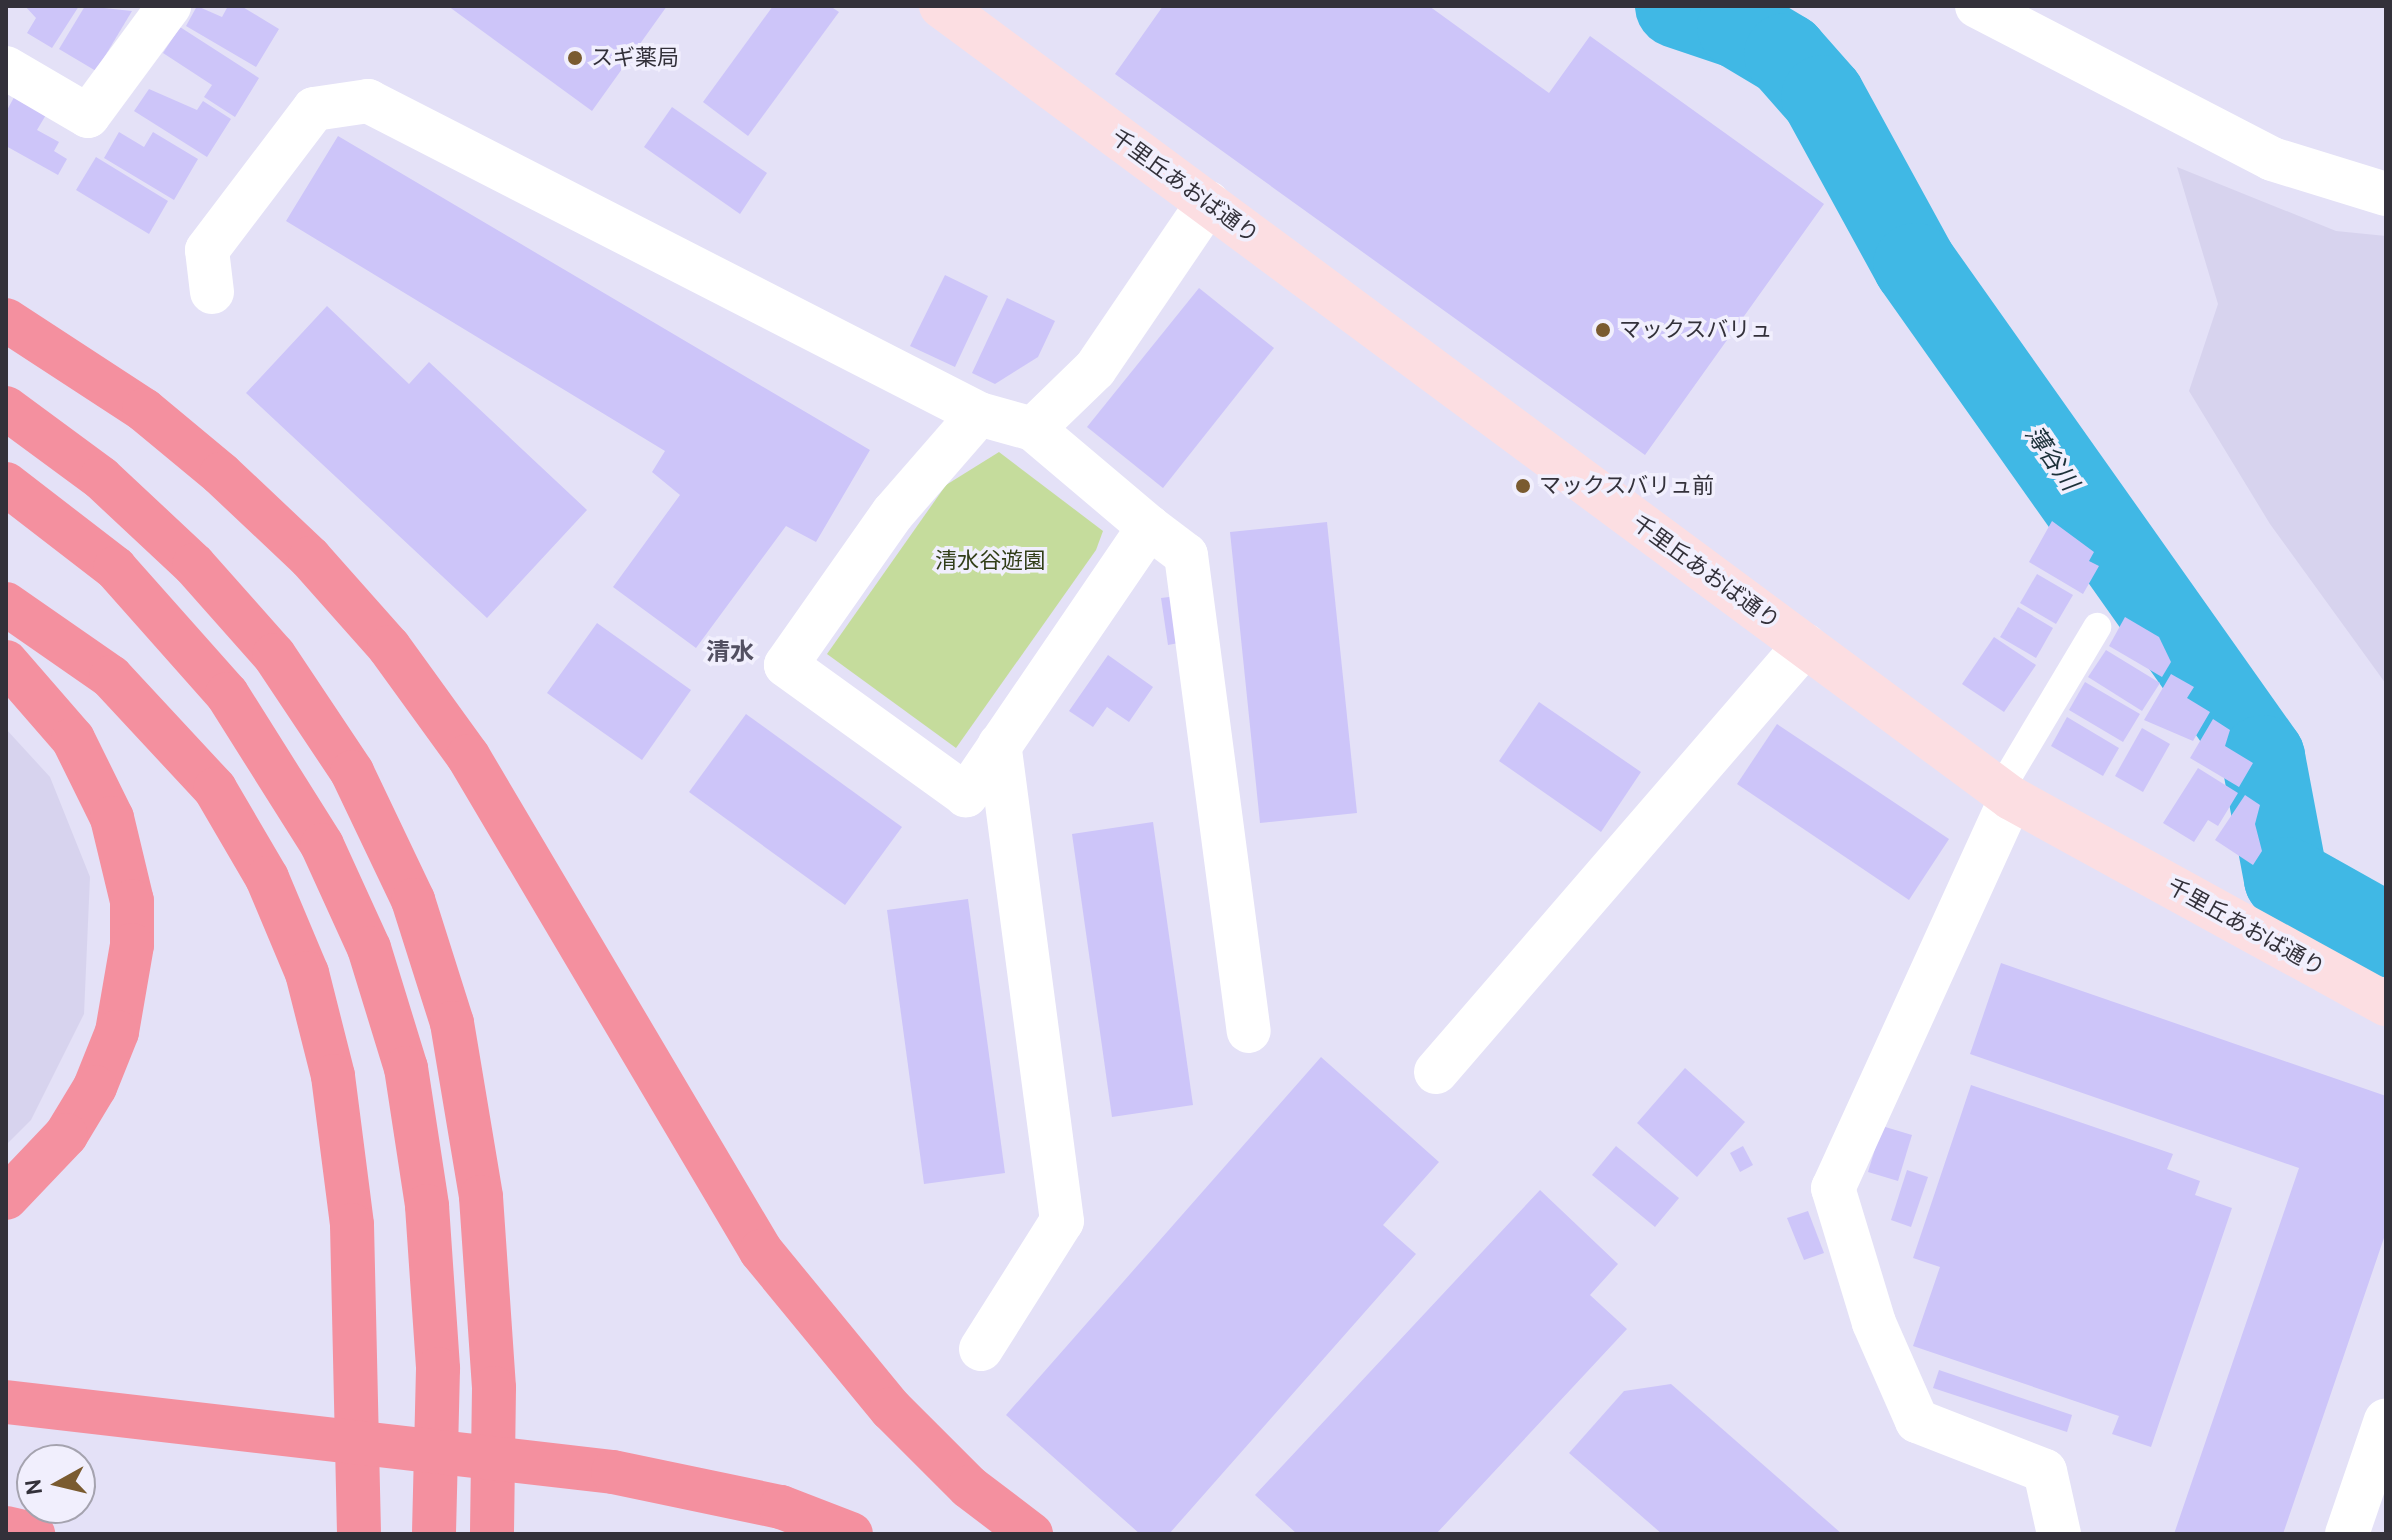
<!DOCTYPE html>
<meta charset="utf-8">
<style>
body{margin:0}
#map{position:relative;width:2392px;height:1540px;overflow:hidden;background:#e4e1f7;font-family:Cabin,"Noto Sans JP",sans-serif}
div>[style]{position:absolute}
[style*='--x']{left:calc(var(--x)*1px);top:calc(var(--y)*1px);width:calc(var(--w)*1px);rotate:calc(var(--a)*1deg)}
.built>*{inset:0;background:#d7d3ee}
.green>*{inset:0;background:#c5dc9c}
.river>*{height:84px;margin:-42px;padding:0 42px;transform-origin:42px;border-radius:42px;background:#40b8e5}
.building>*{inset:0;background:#cdc5f9}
.lane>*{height:28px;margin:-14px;padding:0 14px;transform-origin:14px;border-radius:14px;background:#fff}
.street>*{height:44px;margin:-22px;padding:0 22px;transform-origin:22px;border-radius:22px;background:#fff}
.secondary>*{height:44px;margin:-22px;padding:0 22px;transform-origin:22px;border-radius:22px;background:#fcdee2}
.highway>*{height:44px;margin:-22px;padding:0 22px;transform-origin:22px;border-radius:22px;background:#f4909f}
.dots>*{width:22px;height:22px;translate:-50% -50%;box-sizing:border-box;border:4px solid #f1effd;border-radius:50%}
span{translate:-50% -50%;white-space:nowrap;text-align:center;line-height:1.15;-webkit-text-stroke:7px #f1effd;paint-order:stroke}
.poi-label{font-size:22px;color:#33313a}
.left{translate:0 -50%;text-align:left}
.street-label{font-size:22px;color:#33313a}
.park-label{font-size:22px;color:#323e19}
.water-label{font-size:24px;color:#1c3039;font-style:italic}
.neighbourhood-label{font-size:24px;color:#524f61;font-weight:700}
.frame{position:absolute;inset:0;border:8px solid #33313a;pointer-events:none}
.north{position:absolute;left:16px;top:1444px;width:80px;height:80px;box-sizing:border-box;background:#f1effd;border:2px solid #a5a3af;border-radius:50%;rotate:262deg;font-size:22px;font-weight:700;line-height:32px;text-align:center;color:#33313a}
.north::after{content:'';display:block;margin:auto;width:28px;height:36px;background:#7a5b30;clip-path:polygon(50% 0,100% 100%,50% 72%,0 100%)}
</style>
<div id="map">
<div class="built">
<i style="clip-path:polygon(2177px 167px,2336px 231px,2386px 236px,2386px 684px,2270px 524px,2189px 391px,2218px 304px)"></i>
<i style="clip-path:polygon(6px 729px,50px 777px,90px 877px,84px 1014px,31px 1120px,6px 1145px)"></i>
</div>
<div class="green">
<i style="clip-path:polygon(999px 452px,1103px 531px,1096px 550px,956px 748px,827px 654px,946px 485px)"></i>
</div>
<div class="river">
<i style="--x:1677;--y:6;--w:65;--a:18.7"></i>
<i style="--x:1739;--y:27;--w:55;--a:30.8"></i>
<i style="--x:1786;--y:55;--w:56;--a:48.6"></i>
<i style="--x:1823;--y:97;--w:192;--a:61.3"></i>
<i style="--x:1915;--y:265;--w:603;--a:54.73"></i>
<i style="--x:2263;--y:757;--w:124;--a:79.3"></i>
<i style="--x:2286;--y:879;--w:115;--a:29.2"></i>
</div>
<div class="building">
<i style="clip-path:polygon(25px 6px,79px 6px,52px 48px,27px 33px,36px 18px)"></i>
<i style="clip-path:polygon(85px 6px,132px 11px,96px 71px,59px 49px)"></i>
<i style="clip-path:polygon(197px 6px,222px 17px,228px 6px,241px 6px,279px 29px,256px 67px,186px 26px)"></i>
<i style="clip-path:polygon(448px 6px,667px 6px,592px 111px)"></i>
<i style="clip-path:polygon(773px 6px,830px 6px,839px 12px,748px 136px,703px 102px)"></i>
<i style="clip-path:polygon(1163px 6px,1429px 6px,1549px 93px,1590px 36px,1824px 204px,1645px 455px,1115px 74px)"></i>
<i style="clip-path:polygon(180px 27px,259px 78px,235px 117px,204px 97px,212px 85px,163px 53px)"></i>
<i style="clip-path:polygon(149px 89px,197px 110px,203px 101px,231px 119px,207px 157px,134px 111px)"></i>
<i style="clip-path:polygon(18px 90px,50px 108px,37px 130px,59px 142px,54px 151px,67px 159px,58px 175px,6px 146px,6px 112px)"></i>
<i style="clip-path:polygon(672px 107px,767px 173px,740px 214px,644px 147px)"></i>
<i style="clip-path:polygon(119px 132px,144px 147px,153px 132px,198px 159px,174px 200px,104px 158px)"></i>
<i style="clip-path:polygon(338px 136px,870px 450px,816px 542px,786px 526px,696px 648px,613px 587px,680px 495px,652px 472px,665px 451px,286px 221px)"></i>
<i style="clip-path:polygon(96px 157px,168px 201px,149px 234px,76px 190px)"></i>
<i style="clip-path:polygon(945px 275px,988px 296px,955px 367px,910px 346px)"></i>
<i style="clip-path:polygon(1199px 288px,1274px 348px,1163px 488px,1087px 427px)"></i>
<i style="clip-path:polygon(1007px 298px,1055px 321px,1038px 357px,995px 384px,972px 373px)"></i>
<i style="clip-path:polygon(327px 306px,409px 384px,429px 362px,587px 510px,487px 618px,246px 393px)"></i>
<i style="clip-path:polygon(2052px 521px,2094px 552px,2089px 561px,2099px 566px,2083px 594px,2029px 562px)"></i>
<i style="clip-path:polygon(1327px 522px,1357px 813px,1260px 823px,1230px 532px)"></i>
<i style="clip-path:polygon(2037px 574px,2073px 595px,2056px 624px,2020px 603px)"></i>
<i style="clip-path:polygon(1177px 596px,1184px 642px,1168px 645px,1161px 598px)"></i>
<i style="clip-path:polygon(2018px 607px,2053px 628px,2036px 658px,2000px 637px)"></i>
<i style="clip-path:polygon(2125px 617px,2159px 637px,2171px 662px,2162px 677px,2109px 646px)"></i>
<i style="clip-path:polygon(597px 623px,691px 690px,642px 760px,547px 693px)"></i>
<i style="clip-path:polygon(1994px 637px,2036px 665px,2004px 712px,1962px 684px)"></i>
<i style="clip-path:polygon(2106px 650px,2160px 683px,2142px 711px,2088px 677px)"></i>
<i style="clip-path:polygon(1108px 655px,1153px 687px,1129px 722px,1107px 707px,1093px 727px,1069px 711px)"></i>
<i style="clip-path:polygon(2171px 674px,2194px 687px,2187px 698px,2210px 712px,2193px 741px,2144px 720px)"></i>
<i style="clip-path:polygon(2085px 682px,2140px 714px,2123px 742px,2069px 710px)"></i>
<i style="clip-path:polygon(1539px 702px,1641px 772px,1601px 832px,1499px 761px)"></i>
<i style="clip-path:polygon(746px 714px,902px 827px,845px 905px,689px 792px)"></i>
<i style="clip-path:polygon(2067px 717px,2119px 748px,2103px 776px,2051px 746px)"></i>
<i style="clip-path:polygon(2213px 719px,2230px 730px,2225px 746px,2253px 763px,2239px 787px,2190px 758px)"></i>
<i style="clip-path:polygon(1777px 724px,1949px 839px,1909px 900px,1737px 784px)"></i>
<i style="clip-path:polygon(2142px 728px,2170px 744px,2143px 792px,2115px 776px)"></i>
<i style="clip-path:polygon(2198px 768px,2238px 793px,2218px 826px,2208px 820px,2194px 842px,2163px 823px)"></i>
<i style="clip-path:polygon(2245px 795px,2260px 805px,2255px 824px,2262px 851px,2253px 865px,2215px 840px)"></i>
<i style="clip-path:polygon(1153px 822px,1193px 1105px,1112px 1117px,1072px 834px)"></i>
<i style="clip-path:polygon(968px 899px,1005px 1173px,924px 1184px,887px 910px)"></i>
<i style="clip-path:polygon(2001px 963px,2386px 1096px,2386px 1232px,2283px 1534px,2174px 1534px,2299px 1168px,1970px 1054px)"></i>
<i style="clip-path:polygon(1321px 1057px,1439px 1162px,1383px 1225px,1416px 1254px,1169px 1534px,1140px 1534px,1006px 1415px)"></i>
<i style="clip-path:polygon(1685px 1068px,1745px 1122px,1697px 1177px,1637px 1123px)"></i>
<i style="clip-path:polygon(1971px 1085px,2173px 1154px,2167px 1169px,2200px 1181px,2195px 1195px,2232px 1208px,2151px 1447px,2112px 1434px,2119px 1416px,1913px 1346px,1940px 1267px,1913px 1258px)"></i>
<i style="clip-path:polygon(1882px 1126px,1912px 1135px,1898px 1181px,1868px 1172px)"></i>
<i style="clip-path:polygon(1616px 1146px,1679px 1198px,1655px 1227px,1592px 1175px)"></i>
<i style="clip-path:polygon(1743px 1146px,1753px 1165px,1740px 1172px,1730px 1153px)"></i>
<i style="clip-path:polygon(1907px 1170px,1928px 1177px,1911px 1227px,1891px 1220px)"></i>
<i style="clip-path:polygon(1540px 1190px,1618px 1264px,1590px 1295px,1627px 1329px,1436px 1534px,1297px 1534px,1255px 1495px)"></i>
<i style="clip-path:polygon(1808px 1211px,1824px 1253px,1804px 1260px,1787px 1218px)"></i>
<i style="clip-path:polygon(1939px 1370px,2072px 1415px,2067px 1432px,1933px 1388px)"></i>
<i style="clip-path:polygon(1671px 1384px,1842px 1534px,1662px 1534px,1569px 1453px,1624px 1391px)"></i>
</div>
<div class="lane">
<i style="--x:2000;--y:790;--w:190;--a:-59.2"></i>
</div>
<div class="street">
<i style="--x:1977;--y:6;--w:332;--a:27.4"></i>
<i style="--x:2272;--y:159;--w:119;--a:17.1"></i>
<i style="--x:6;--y:68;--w:95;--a:30.3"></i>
<i style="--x:88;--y:116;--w:137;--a:-53.6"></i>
<i style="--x:212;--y:292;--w:42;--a:-96.8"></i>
<i style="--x:207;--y:250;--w:177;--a:-52.8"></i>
<i style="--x:314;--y:109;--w:55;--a:-8.4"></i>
<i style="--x:368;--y:101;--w:687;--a:27.12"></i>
<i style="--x:1033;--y:429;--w:152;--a:40.2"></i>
<i style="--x:1149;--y:527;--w:325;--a:124.3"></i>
<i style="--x:966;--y:795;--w:222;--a:-144.2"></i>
<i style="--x:786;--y:665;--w:186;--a:-54.9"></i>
<i style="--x:893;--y:513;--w:131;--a:-49"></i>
<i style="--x:979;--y:414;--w:56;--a:15.5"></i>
<i style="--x:1033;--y:429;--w:86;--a:-44.1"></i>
<i style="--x:1095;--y:369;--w:201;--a:-55.8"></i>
<i style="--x:1149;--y:527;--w:46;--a:37.1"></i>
<i style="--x:1186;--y:555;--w:480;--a:82.5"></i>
<i style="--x:2011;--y:798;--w:429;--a:114.5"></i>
<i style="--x:1833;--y:1188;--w:141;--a:73.1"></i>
<i style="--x:1874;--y:1323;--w:107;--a:66.3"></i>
<i style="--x:1917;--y:1421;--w:137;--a:21.3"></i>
<i style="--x:2045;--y:1471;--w:65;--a:77.5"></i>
<i style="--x:1436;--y:1072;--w:564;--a:-49.17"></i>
<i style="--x:981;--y:1349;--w:151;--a:-57.7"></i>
<i style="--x:1062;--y:1221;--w:480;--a:-97.5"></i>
<i style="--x:2347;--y:1534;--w:120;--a:-71.1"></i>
</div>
<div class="secondary">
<i style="--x:941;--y:6;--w:1331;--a:36.51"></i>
<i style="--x:2011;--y:798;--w:428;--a:28.8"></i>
</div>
<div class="highway">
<i style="--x:6;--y:320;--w:165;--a:33.1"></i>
<i style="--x:144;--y:410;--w:100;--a:39.7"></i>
<i style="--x:221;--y:474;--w:122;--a:43.3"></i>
<i style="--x:310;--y:558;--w:119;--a:48.4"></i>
<i style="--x:389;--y:647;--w:135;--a:54.1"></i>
<i style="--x:468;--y:756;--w:575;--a:59.38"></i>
<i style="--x:761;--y:1251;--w:205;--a:50.6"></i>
<i style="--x:891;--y:1409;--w:110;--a:45"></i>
<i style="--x:969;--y:1487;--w:78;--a:37.2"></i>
<i style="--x:6;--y:408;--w:118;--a:36.4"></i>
<i style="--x:101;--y:478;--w:127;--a:43.1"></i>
<i style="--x:194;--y:565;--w:120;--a:48.4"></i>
<i style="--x:274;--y:655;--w:141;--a:56.3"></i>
<i style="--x:352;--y:772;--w:142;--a:64.5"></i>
<i style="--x:413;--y:900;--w:129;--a:72.4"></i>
<i style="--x:452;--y:1023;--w:176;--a:80.5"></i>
<i style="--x:481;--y:1197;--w:191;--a:86.1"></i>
<i style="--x:494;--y:1388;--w:146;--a:90.8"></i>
<i style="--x:6;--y:484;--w:138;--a:37.6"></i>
<i style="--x:115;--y:568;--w:169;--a:48.4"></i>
<i style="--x:227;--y:694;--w:178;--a:57.8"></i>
<i style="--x:322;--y:845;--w:113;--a:65.5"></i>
<i style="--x:369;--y:948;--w:126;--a:72.9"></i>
<i style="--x:406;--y:1068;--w:140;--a:81.3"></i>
<i style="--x:427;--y:1206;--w:163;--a:86.1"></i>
<i style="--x:438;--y:1369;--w:165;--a:91.4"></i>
<i style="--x:6;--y:604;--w:128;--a:34.8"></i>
<i style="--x:111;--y:677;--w:153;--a:47.1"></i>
<i style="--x:215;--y:789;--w:103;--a:59.7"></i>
<i style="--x:267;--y:878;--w:103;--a:67.2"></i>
<i style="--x:307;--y:973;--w:106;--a:75.8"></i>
<i style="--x:333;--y:1076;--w:150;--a:82.7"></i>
<i style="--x:352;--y:1225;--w:309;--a:88.7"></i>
<i style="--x:6;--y:662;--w:102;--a:49"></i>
<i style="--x:73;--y:739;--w:88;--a:63.7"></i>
<i style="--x:112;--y:818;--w:85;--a:76.5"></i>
<i style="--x:132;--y:901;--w:44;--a:90"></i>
<i style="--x:132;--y:945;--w:88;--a:99.8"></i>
<i style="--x:117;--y:1032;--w:59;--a:111.8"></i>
<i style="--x:95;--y:1087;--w:56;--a:121.1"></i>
<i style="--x:66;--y:1135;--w:87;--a:133.6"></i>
<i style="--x:6;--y:1402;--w:611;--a:6.58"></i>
<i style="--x:613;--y:1472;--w:172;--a:11.8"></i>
<i style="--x:781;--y:1507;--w:75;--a:21.1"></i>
<i style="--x:6;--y:1528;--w:28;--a:13"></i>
</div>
<div class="dots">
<i style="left:575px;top:58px;background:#7a5b30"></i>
<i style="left:1603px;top:330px;background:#7a5b30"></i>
<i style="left:1523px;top:486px;background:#7a5b30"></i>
</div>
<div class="poi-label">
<span class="left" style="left:591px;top:58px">スギ薬局</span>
<span class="left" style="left:1619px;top:330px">マックスバリュ</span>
<span class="left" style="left:1539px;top:486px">マックスバリュ前</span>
</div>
<div class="street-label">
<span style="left:1185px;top:186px;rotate:36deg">千里丘あおば通り</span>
<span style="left:1706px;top:572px;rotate:36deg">千里丘あおば通り</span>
<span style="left:2246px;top:927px;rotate:29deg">千里丘あおば通り</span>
</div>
<div class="park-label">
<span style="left:990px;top:561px">清水谷遊園</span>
</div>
<div class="water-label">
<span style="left:2052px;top:458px;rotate:55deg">薄谷川</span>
</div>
<div class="neighbourhood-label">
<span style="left:730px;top:652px">清水</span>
</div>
<div class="frame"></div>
<div class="north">N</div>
</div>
